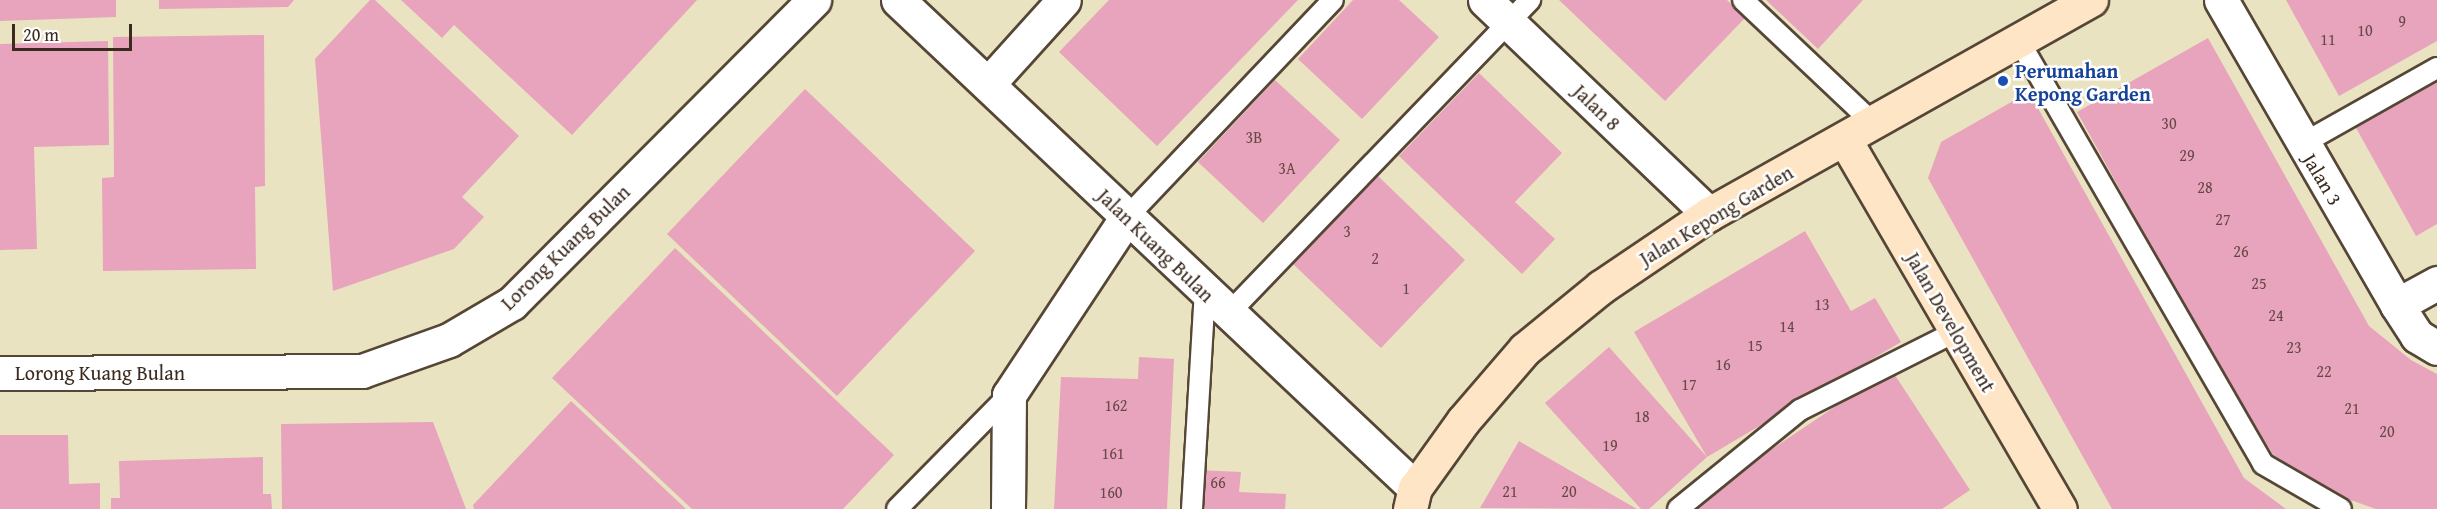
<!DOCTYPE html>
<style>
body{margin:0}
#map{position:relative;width:2437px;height:509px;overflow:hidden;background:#eae3c1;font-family:"Gentium Book Plus",serif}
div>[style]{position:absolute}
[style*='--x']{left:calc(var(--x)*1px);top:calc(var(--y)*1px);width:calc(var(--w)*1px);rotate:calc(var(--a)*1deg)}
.building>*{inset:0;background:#e7a4bc}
.roads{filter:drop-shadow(2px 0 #554636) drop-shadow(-2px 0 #554636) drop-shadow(0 2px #554636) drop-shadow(0 -2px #554636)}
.lane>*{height:20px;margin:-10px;padding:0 10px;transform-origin:10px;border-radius:10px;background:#fff}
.street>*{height:33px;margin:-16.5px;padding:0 16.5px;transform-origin:16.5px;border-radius:16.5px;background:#fff}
.secondary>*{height:33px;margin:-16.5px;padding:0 16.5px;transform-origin:16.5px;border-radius:16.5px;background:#fee5c5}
.dots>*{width:16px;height:16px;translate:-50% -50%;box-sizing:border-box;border:3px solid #fff;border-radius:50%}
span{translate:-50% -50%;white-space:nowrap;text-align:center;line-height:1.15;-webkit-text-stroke:5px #fff;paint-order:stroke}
.number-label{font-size:16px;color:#664846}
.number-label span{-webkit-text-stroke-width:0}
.transit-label{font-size:20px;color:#164399;font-weight:700}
.left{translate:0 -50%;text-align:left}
.street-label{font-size:20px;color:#3b2a1e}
.scale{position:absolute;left:12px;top:24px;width:120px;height:27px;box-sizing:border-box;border:3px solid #3b2a1e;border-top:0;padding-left:8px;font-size:18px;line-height:21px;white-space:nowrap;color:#3b2a1e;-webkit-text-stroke:4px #fff;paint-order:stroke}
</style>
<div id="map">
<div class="building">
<i style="clip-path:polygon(0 0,116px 0,116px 17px,0 21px)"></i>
<i style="clip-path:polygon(159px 0,294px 0,288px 7px,159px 9px)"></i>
<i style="clip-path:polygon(370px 0,375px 0,519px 136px,462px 197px,484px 217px,454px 249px,333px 291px,315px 59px)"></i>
<i style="clip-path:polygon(401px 0,697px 0,572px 135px,454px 25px,442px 38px)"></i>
<i style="clip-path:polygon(1109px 0,1298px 0,1157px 146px,1059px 52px)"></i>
<i style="clip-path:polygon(1353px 0,1399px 0,1439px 37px,1362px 119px,1298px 59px)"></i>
<i style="clip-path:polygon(1559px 0,1727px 0,1745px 18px,1665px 101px)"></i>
<i style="clip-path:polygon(1766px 0,1863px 0,1818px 49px)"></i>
<i style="clip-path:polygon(2286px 0,2437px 0,2437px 41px,2339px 96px)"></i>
<i style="clip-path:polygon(264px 35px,265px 186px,255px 187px,256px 269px,103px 271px,102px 178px,114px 177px,113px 37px)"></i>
<i style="clip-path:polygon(2208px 38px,2369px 326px,2411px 360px,2437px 374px,2437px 509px,2376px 509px,2328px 492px,2274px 456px,2219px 368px,2077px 112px)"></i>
<i style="clip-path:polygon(108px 41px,109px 145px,34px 147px,37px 249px,0 250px,0 44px)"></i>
<i style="clip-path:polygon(1479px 73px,1562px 153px,1515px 202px,1555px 239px,1522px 274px,1399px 156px)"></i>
<i style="clip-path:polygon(1275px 80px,1340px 140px,1263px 223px,1198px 162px)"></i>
<i style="clip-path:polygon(2437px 81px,2437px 224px,2416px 236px,2355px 126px)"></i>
<i style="clip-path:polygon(805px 89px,975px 251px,837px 396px,667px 234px)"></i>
<i style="clip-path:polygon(2029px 92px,2244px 478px,2286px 509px,2112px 509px,1928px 178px,1941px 142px)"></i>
<i style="clip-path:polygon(1377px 175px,1465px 260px,1381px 348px,1292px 263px)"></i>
<i style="clip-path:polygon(1805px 231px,1851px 311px,1875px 298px,1901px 342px,1707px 457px,1634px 332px)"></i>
<i style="clip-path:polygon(675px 248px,894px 455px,843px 509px,692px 509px,552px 378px)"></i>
<i style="clip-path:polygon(1609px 347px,1707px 457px,1649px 509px,1641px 509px,1545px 403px)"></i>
<i style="clip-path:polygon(1139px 357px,1174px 359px,1167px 509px,1054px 509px,1061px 377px,1138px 379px)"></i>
<i style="clip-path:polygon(1891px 369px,1970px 490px,1942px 509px,1693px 509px,1741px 470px)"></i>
<i style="clip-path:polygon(571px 401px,686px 509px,474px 509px,473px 505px)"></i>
<i style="clip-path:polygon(433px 422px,466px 509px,282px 509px,281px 424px)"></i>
<i style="clip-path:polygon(0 435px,68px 435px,69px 484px,100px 483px,100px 509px,0 509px)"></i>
<i style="clip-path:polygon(1519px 441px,1637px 509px,1480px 508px)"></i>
<i style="clip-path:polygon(263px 457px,263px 494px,271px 494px,272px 509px,111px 509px,111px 498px,120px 498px,119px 461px)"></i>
<i style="clip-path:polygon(1197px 470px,1241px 472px,1239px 492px,1286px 494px,1285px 509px,1195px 509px)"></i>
</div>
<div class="roads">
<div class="lane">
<i style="--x:1743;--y:0;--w:180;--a:43.4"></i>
<i style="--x:2019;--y:41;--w:488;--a:60"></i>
<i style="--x:2263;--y:464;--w:90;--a:30"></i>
<i style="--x:2302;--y:144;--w:155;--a:-29.4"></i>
<i style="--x:1127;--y:217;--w:299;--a:-46.5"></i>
<i style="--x:1228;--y:314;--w:436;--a:-46.1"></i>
<i style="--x:897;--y:509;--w:160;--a:-45.5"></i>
<i style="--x:1192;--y:509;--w:217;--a:-86.6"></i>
<i style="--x:1678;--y:509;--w:157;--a:-39.1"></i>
<i style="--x:1800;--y:410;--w:176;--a:-26.7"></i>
</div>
<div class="street">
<i style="--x:898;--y:0;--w:711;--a:43.35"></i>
<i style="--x:1485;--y:0;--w:310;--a:43.7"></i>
<i style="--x:2221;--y:0;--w:352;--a:60"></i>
<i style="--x:2397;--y:305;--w:37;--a:57"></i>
<i style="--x:2417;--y:336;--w:23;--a:31"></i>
<i style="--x:988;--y:84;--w:113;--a:-47.9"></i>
<i style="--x:2397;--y:305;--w:46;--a:-28.8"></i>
<i style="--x:0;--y:373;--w:362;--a:-0.3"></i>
<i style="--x:362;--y:371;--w:92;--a:-19.6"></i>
<i style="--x:449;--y:340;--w:73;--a:-30.4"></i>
<i style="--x:512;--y:303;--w:428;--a:-45.1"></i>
<i style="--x:1008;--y:509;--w:114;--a:-89.5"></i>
<i style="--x:1009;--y:395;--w:214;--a:-56.5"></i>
</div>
<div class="secondary">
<i style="--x:1845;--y:140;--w:427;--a:59.8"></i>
<i style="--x:1410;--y:509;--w:22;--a:-77"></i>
<i style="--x:1415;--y:488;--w:82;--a:-54.4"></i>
<i style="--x:1463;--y:421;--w:95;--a:-49.3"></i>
<i style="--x:1525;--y:349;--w:98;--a:-39.2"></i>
<i style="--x:1601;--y:287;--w:130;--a:-34.1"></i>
<i style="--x:1709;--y:214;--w:438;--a:-29.3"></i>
</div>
</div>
<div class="dots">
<i style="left:2003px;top:81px;background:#1a4fb4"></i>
</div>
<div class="number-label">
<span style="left:2402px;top:21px">9</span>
<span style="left:2365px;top:30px">10</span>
<span style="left:2328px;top:39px">11</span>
<span style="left:2169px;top:123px">30</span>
<span style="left:1254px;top:137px">3B</span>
<span style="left:2187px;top:155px">29</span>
<span style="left:1287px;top:168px">3A</span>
<span style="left:2205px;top:187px">28</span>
<span style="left:2223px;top:219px">27</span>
<span style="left:1347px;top:231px">3</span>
<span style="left:2241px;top:251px">26</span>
<span style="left:1375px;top:258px">2</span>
<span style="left:2259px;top:283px">25</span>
<span style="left:1406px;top:288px">1</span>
<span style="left:1822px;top:304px">13</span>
<span style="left:2276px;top:315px">24</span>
<span style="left:1787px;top:326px">14</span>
<span style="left:1755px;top:345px">15</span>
<span style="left:2294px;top:347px">23</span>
<span style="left:1723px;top:364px">16</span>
<span style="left:2324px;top:371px">22</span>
<span style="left:1689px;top:384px">17</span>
<span style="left:1116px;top:405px">162</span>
<span style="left:2352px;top:408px">21</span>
<span style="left:1642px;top:416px">18</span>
<span style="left:2387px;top:431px">20</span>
<span style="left:1610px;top:445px">19</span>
<span style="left:1113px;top:453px">161</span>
<span style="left:1218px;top:482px">66</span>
<span style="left:1510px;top:491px">21</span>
<span style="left:1569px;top:491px">20</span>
<span style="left:1111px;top:492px">160</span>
</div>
<div class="transit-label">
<span class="left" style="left:2015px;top:82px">Perumahan<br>Kepong Garden</span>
</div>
<div class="street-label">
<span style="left:1597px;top:107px;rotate:44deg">Jalan 8</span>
<span style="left:2323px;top:179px;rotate:59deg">Jalan 3</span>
<span style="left:1716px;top:215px;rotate:-31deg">Jalan Kepong Garden</span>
<span style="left:1156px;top:245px;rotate:44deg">Jalan Kuang Bulan</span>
<span style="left:565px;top:247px;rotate:-44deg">Lorong Kuang Bulan</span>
<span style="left:1951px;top:322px;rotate:60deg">Jalan Development</span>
<span style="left:100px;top:372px">Lorong Kuang Bulan</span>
</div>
<div class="scale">20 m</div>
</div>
